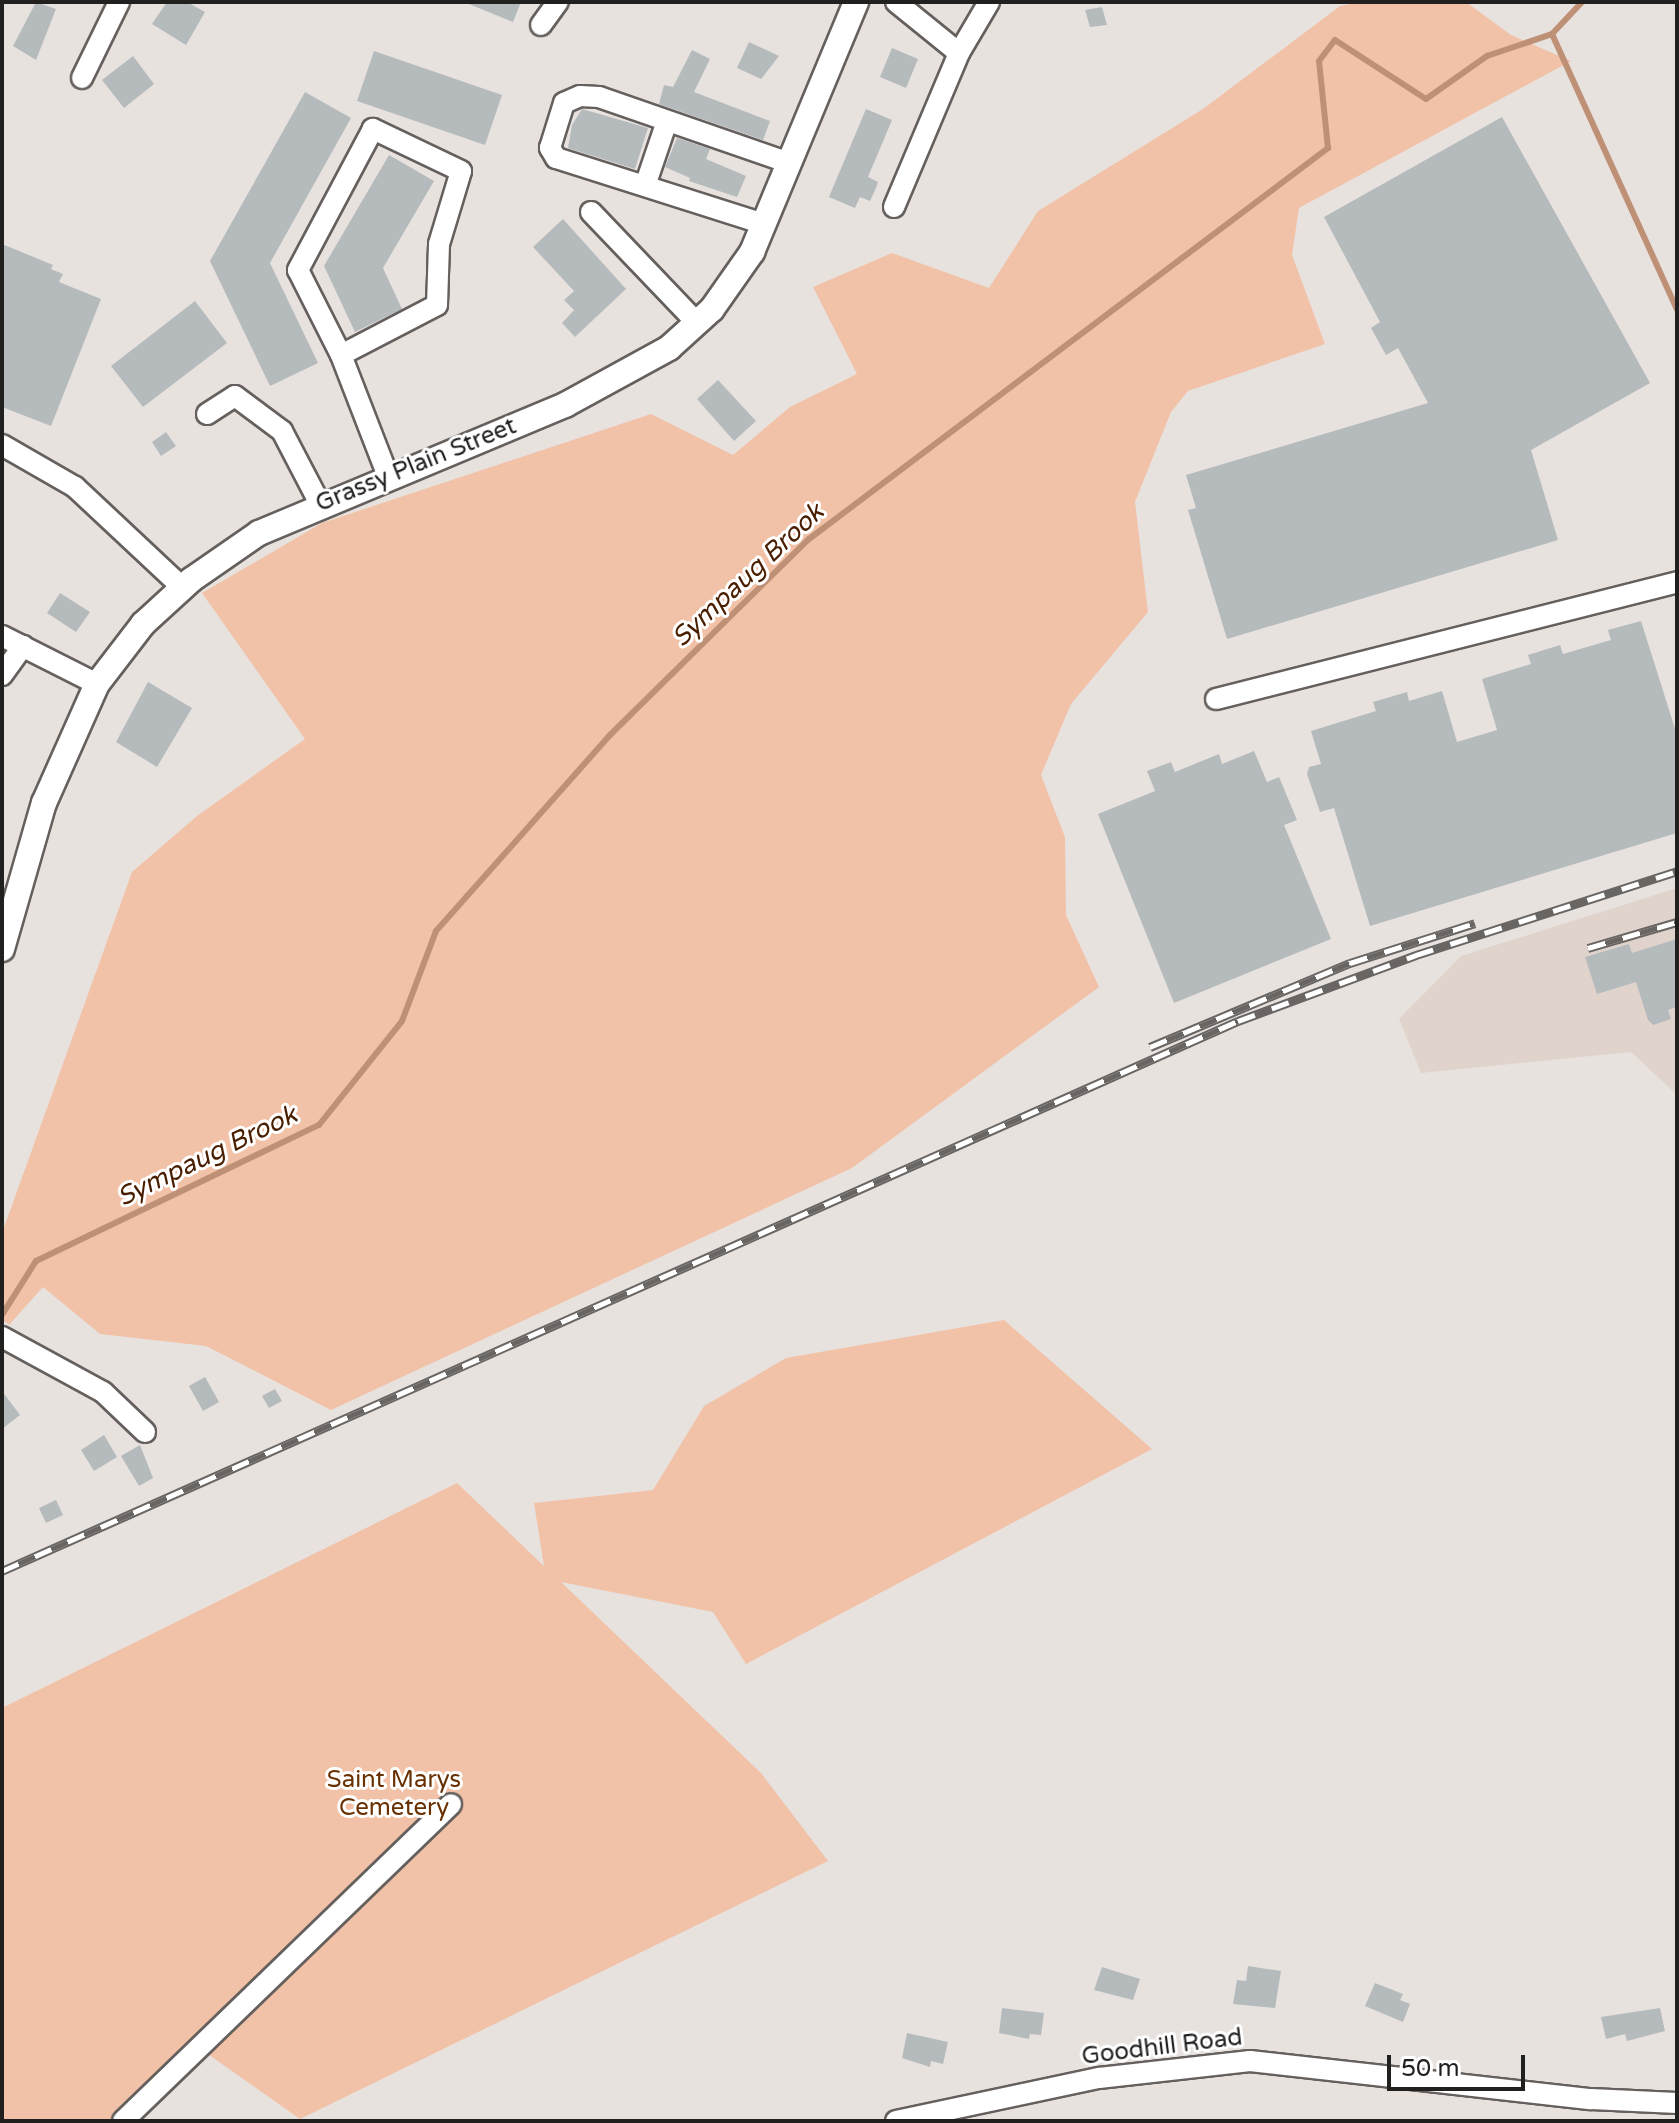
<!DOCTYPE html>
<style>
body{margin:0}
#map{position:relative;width:1679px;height:2123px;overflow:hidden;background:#e8e2df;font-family:"Varela Round",sans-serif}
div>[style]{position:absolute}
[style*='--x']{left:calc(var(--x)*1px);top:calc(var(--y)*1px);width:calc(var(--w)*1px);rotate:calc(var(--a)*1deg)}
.built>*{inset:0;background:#e0d3cc}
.green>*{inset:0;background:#f1c2a8}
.stream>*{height:6px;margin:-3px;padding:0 3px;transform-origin:3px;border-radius:3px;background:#be9076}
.building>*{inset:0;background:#b5babd}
.roads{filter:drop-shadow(2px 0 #65605d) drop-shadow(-2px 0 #65605d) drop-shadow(0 2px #65605d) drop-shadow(0 -2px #65605d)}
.minor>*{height:20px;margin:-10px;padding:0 10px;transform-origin:10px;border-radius:10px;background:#fff}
.major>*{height:24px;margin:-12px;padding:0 12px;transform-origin:12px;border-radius:12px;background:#fff}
.rail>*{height:9px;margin-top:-4.5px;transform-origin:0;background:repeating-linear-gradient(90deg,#fff 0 18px,#686563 0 36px);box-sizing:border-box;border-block:2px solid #686563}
span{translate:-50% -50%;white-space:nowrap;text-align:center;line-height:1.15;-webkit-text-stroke:6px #fff;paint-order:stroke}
.street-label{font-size:24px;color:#22201f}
.park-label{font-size:24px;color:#693002}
.water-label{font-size:26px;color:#491e00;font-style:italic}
.frame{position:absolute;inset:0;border:4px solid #22201f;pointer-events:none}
.scale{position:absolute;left:1387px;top:2055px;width:138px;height:36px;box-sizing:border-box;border:4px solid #22201f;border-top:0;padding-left:10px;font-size:24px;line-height:28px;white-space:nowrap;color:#22201f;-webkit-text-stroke:6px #fff;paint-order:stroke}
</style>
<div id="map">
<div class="built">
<i style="clip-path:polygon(1677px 888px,1677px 1095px,1631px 1052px,1421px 1073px,1399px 1019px,1461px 956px)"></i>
</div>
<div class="green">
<i style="clip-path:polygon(1361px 2px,1466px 2px,1511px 35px,1571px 61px,1299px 208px,1292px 255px,1325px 344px,1188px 391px,1171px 412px,1135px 502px,1148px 612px,1071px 704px,1041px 775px,1065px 837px,1066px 915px,1099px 987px,852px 1168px,331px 1410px,206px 1346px,100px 1334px,43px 1287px,9px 1325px,2px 1319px,2px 1233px,132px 872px,197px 816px,305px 739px,202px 593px,322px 523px,651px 414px,733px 455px,790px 407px,857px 374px,813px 287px,892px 253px,989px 288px,1038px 211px,1203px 109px,1340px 6px)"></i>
<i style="clip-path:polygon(1004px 1320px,1152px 1449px,746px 1664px,713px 1612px,561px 1582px,761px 1773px,828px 1861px,300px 2119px,195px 2045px,111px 2121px,2px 2121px,2px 1708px,457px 1483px,544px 1566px,534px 1503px,653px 1490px,704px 1406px,786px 1358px)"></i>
</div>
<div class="stream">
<i style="--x:1552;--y:34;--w:302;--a:65.6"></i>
<i style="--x:2;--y:1315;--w:64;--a:-57.8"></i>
<i style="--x:36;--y:1261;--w:314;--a:-25.7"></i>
<i style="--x:319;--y:1125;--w:133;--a:-51.4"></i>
<i style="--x:402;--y:1021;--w:96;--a:-69.3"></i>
<i style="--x:436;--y:931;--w:262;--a:-48.4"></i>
<i style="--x:610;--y:735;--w:279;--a:-44.6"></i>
<i style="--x:809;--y:539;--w:650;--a:-36.99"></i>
<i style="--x:1328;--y:148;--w:87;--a:-95.9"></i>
<i style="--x:1319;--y:61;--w:26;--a:-53"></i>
<i style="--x:1335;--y:40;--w:108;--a:33"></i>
<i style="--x:1426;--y:99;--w:75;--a:-35.2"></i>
<i style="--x:1487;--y:56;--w:69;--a:-18.7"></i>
<i style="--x:1552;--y:34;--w:44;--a:-46.8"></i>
</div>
<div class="building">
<i style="clip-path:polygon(36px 2px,56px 9px,36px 60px,13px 46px)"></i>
<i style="clip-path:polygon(167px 2px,187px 2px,205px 12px,186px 45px,152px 24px)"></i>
<i style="clip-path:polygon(464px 2px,521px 2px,513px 22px)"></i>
<i style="clip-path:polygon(1102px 7px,1107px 25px,1090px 27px,1085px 10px)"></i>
<i style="clip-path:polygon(749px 42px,779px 56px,761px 79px,737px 68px)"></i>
<i style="clip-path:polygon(892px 48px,918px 59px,906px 88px,880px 77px)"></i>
<i style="clip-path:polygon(692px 50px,710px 59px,694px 92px,770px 121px,763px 140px,659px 104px,664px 85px,673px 87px)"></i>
<i style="clip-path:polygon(374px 51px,502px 95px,485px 145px,357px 101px)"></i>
<i style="clip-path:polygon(133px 56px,154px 84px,124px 108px,102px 80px)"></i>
<i style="clip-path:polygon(305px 92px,351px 118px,270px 263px,318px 363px,270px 386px,210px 261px)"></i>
<i style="clip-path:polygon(582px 109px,648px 128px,635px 169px,568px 148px,572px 125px)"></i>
<i style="clip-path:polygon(866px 109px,892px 120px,868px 177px,878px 182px,876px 188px,870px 201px,860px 197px,855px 208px,829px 197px)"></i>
<i style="clip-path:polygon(1502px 117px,1650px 383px,1531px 450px,1558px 540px,1227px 639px,1188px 510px,1196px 508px,1186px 475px,1428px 403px,1398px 348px,1386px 355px,1371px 328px,1380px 322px,1324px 217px)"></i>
<i style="clip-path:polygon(677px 138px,710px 149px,706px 159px,746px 176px,737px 197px,689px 181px,690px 178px,665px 167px)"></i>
<i style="clip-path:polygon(389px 155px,434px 181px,383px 268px,402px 309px,355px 332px,324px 266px)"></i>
<i style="clip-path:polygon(563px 219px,626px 289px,575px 337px,562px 323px,574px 310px,564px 300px,574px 291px,533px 247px)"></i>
<i style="clip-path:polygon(2px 244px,53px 265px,51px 269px,63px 274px,59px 282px,101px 299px,51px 426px,2px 407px)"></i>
<i style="clip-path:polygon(195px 301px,227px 343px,143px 407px,111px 366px)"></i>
<i style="clip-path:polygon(718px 380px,756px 421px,734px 441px,697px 399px)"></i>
<i style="clip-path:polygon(166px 432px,176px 446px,161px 456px,152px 442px)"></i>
<i style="clip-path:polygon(60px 593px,90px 612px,76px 632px,47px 613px)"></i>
<i style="clip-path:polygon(1641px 621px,1677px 735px,1677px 833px,1370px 926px,1334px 808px,1320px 812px,1307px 774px,1309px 767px,1321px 764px,1311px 731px,1376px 711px,1373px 702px,1407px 692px,1409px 701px,1442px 691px,1457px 742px,1497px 730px,1482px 679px,1531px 664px,1528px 655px,1560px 645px,1563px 654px,1611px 640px,1608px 630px)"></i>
<i style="clip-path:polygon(148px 682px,192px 708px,157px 767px,116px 742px)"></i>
<i style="clip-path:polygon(1254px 751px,1267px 782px,1279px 777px,1297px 820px,1284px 825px,1331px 939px,1174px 1003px,1098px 814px,1155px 791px,1147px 771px,1171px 762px,1175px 772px,1219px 754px,1222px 764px)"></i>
<i style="clip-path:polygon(1677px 939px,1677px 1007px,1668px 1010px,1671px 1019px,1653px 1025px,1648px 1020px,1636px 982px,1597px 994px,1585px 957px,1629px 944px,1632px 953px)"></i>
<i style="clip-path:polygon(205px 1377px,219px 1402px,203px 1411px,189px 1386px)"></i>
<i style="clip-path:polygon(275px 1389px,282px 1401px,269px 1408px,262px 1396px)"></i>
<i style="clip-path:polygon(2px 1391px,20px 1415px,2px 1429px)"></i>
<i style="clip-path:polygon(104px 1435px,117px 1457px,94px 1471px,81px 1450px)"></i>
<i style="clip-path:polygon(140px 1445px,153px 1478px,139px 1486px,121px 1456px)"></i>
<i style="clip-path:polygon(56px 1500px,63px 1515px,46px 1523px,39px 1508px)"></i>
<i style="clip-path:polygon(1248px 1966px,1281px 1971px,1275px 2008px,1233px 2004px,1237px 1980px,1246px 1981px)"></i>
<i style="clip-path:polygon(1102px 1967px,1140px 1979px,1133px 2000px,1094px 1990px)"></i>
<i style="clip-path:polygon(1375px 1983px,1403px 1994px,1400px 2000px,1410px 2004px,1403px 2022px,1365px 2006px)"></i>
<i style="clip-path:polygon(1002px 2008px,1044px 2013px,1041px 2035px,1030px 2034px,1029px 2039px,999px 2033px)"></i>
<i style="clip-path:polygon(1660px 2008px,1665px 2031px,1627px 2041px,1625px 2034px,1606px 2039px,1601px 2017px)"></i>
<i style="clip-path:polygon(907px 2033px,948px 2042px,943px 2064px,931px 2061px,930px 2067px,902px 2058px)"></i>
</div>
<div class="roads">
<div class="minor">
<i style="--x:896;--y:2;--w:81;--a:39"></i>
<i style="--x:959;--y:53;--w:59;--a:-59.5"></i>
<i style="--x:541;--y:25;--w:29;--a:-54"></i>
<i style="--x:82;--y:78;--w:85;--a:-64"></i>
<i style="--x:646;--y:183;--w:65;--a:-71.3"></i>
<i style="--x:894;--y:207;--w:167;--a:-67.1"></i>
<i style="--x:591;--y:212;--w:153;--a:46.3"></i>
<i style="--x:764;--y:224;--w:218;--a:-162.4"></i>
<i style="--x:556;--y:158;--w:12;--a:-121"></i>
<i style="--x:550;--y:148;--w:47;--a:-72.7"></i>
<i style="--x:564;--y:103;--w:17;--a:-24"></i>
<i style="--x:580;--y:96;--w:19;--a:3"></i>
<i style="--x:599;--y:97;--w:202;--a:19.1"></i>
<i style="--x:341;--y:355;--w:108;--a:-27.5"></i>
<i style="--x:437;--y:305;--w:61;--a:-88.1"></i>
<i style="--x:439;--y:244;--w:76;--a:-73.2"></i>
<i style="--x:461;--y:171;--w:98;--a:-154.5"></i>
<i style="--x:373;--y:129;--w:160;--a:118"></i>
<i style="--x:298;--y:270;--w:95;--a:63.2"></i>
<i style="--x:341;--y:355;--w:130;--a:68.8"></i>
<i style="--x:207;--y:414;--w:33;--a:-33"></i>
<i style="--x:235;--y:396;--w:59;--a:36.7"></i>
<i style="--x:282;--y:431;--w:82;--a:62.5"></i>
<i style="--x:2;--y:445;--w:84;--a:29.9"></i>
<i style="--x:75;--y:487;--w:148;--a:43.1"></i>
<i style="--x:2;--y:636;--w:106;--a:26.8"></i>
<i style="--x:2;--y:675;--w:36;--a:-54"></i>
<i style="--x:1216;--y:699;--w:476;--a:-14.2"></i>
<i style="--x:2;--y:1337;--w:115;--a:28.6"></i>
<i style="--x:103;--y:1392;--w:58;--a:43.6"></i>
<i style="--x:123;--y:2121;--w:456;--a:-44"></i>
<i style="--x:896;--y:2121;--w:208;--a:-12"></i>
<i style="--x:1099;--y:2078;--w:152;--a:-6.4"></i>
<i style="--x:1250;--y:2061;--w:343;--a:6.4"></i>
<i style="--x:1591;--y:2099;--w:86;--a:2.7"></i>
</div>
<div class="major">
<i style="--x:2;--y:949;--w:152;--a:-74"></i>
<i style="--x:44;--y:803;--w:130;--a:-66"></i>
<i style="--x:97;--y:684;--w:76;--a:-52.5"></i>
<i style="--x:143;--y:624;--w:65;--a:-42.5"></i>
<i style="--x:191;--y:580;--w:83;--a:-34.7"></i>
<i style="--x:259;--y:533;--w:332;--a:-22.7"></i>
<i style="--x:565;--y:405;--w:119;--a:-28.7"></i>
<i style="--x:669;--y:348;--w:58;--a:-42.2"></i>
<i style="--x:712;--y:309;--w:70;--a:-54.9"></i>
<i style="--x:752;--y:252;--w:271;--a:-67.4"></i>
</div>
</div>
<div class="rail">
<i style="--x:1588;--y:948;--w:93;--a:-16.3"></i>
<i style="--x:1150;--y:1047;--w:217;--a:-22.8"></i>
<i style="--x:1350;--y:963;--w:131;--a:-17.7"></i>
<i style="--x:2;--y:1571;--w:1353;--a:-23.99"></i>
<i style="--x:1238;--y:1021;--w:190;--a:-20.3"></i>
<i style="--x:1416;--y:955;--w:274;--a:-17.8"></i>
</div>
<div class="street-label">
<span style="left:416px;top:465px;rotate:-22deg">Grassy Plain Street</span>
<span style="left:1162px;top:2047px;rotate:-7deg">Goodhill Road</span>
</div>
<div class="park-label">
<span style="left:394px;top:1794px">Saint Marys<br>Cemetery</span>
</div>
<div class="water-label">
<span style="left:748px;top:575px;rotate:-43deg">Sympaug Brook</span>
<span style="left:207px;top:1156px;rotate:-26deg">Sympaug Brook</span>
</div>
<div class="frame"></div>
<div class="scale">50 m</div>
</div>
